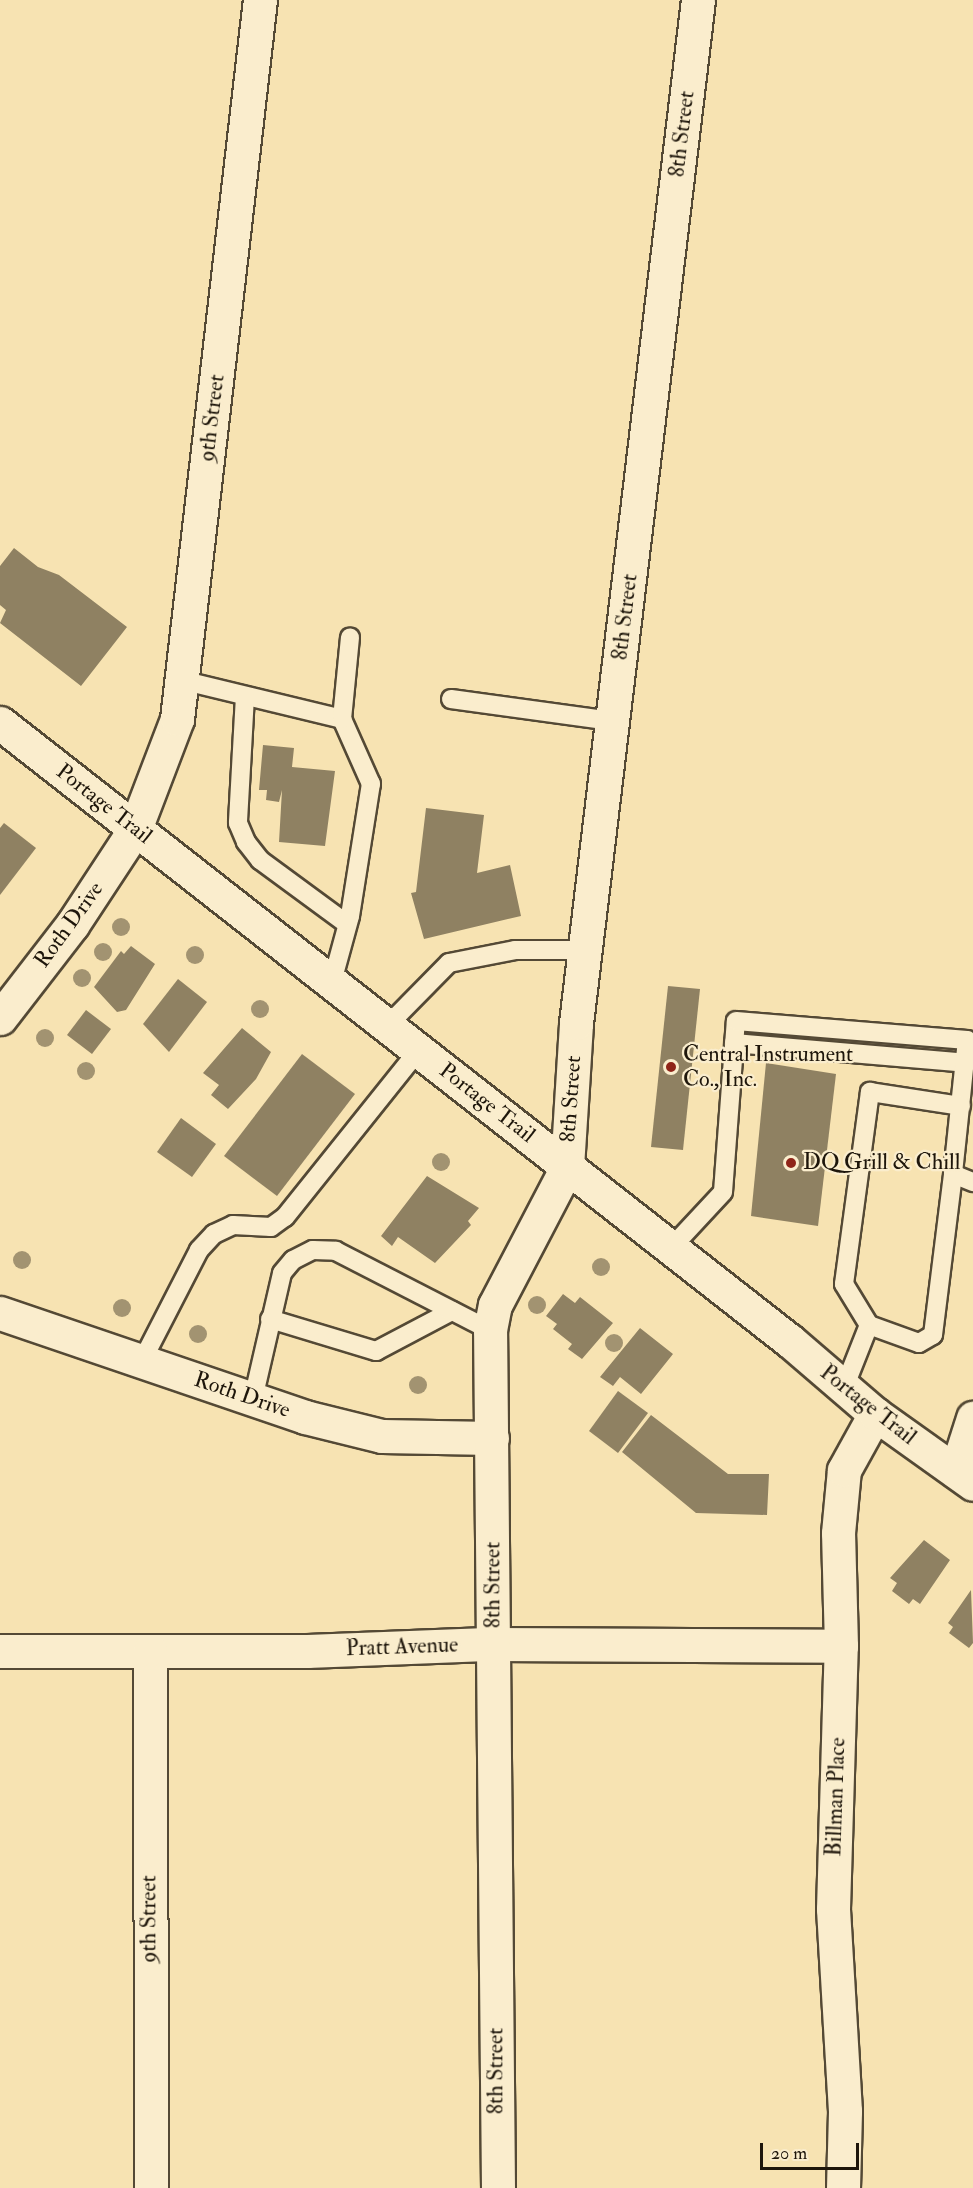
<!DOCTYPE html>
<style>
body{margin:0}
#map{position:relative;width:973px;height:2188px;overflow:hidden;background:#f7e3b2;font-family:"IM FELL Double Pica",serif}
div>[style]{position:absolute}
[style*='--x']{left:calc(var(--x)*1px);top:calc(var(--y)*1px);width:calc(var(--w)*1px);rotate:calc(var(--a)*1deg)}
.building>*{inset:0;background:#8f8162}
.roads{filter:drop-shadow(2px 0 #544935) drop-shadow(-2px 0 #544935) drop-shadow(0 2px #544935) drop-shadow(0 -2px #544935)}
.service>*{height:18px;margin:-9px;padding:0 9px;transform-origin:9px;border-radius:9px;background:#faedcd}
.minor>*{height:33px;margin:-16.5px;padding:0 16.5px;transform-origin:16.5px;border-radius:16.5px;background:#faedcd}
.secondary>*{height:33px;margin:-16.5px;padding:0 16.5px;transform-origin:16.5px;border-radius:16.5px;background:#faedcd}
.trees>*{width:18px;height:18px;margin:-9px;border-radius:50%;background:#a29371}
.dots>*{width:16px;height:16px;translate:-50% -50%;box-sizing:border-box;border:3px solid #faedcd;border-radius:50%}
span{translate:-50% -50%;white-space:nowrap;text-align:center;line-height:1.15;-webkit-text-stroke:4.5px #faedcd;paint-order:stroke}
.street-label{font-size:22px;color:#1e160b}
.poi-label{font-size:22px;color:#1e160b}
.left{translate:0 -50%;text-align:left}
.scale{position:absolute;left:760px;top:2143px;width:99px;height:27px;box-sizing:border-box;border:3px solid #1e160b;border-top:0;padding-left:8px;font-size:18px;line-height:21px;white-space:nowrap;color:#1e160b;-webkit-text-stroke:4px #faedcd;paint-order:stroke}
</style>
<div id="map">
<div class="building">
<i style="clip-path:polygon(14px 548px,38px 567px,59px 575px,127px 627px,81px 686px,0 623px,6px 610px,0 605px,0 566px)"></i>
<i style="clip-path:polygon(263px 745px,294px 748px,292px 767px,335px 771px,325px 846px,279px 842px,282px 790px,279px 802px,266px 800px,267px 790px,259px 790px)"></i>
<i style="clip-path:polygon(426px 808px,484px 815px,477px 873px,510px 865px,521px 916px,424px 939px,411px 893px,416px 892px)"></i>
<i style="clip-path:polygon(4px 823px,36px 848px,0 895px,0 828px)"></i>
<i style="clip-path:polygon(131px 946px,155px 964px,126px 1010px,117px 1012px,94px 987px,121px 951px,124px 954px)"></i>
<i style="clip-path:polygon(178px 979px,207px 1002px,169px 1052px,143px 1024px)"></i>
<i style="clip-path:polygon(668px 986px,700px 989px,683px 1150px,651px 1147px)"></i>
<i style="clip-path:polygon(86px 1010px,111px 1029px,92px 1054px,67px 1035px)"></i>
<i style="clip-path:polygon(242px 1028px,271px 1052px,256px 1079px,228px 1109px,211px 1095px,219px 1085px,203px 1073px)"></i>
<i style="clip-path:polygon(302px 1054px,355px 1094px,277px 1196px,224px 1156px)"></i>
<i style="clip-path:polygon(766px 1063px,836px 1074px,818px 1226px,751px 1216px)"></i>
<i style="clip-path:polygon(181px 1118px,216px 1144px,192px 1177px,157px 1152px)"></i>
<i style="clip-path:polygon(427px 1176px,479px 1208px,468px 1221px,471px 1225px,435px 1263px,398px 1237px,392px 1246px,381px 1236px)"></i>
<i style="clip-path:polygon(563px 1294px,575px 1303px,580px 1297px,613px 1323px,582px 1359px,568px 1349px,572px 1344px,553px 1329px,557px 1324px,546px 1316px)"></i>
<i style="clip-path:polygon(640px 1328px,673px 1354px,641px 1394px,620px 1377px,613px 1386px,600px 1377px)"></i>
<i style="clip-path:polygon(618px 1391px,648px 1413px,618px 1453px,589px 1431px)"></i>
<i style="clip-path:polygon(651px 1415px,728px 1474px,769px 1474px,767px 1515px,696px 1513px,622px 1452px)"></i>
<i style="clip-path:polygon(924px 1540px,950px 1560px,920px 1604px,913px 1599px,909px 1604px,892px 1591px,897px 1583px,890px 1578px)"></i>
<i style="clip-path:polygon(971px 1590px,973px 1643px,969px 1648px,949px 1633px,953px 1627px,948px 1623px)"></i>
</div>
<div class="roads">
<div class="service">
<i style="--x:181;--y:680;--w:166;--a:13.6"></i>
<i style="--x:245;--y:696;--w:127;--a:93.2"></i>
<i style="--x:238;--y:823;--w:21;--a:67"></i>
<i style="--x:246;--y:842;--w:23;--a:52"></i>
<i style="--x:260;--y:860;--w:108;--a:36.3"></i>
<i style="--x:451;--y:699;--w:162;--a:7.8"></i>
<i style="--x:332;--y:982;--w:68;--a:-74.7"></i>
<i style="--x:350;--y:916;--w:134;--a:-81"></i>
<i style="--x:371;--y:784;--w:71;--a:-114"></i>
<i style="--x:342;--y:719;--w:82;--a:-84.4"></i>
<i style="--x:388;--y:1025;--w:87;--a:-45.5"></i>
<i style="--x:449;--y:963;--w:67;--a:-11.1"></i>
<i style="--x:515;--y:950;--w:70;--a:0"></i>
<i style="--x:734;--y:1043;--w:232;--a:4.9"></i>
<i style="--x:671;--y:1248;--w:76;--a:-47.1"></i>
<i style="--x:723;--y:1192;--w:171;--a:-85.7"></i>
<i style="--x:736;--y:1021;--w:232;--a:4.7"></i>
<i style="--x:967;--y:1040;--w:135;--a:96"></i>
<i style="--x:953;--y:1174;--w:22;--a:22"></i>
<i style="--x:270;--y:1319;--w:111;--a:16.8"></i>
<i style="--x:376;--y:1351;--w:86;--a:-27.8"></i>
<i style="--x:869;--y:1325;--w:48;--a:-121.4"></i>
<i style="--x:844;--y:1284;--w:194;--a:-82.3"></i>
<i style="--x:870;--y:1092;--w:92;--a:8.7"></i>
<i style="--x:142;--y:1361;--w:125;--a:-62.8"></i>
<i style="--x:199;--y:1250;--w:22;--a:-47"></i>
<i style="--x:214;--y:1234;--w:21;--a:-25"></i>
<i style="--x:233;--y:1225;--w:38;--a:3"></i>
<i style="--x:271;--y:1227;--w:17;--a:-36"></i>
<i style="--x:285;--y:1217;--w:214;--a:-51.3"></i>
<i style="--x:844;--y:1388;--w:68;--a:-68.4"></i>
<i style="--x:869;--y:1325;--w:53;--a:19.8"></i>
<i style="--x:919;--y:1343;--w:16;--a:-30"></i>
<i style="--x:933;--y:1335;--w:162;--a:-82.9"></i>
<i style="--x:253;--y:1399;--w:129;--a:-77"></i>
<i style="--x:282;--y:1273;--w:17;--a:-50"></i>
<i style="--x:293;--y:1260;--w:22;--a:-27"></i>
<i style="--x:313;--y:1250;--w:23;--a:2"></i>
<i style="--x:336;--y:1251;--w:173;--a:27.2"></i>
</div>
<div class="minor">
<i style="--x:0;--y:1018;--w:118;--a:-52.3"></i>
<i style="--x:72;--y:925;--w:115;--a:-56.7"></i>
<i style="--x:135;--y:829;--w:118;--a:-69.1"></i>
<i style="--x:177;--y:719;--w:724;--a:-83.42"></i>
<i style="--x:0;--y:1313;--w:322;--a:18.8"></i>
<i style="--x:305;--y:1417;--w:79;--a:13.9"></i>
<i style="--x:382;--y:1436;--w:110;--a:1"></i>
<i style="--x:956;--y:1471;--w:56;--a:-72.2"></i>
<i style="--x:0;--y:1651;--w:307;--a:0"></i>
<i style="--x:307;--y:1651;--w:186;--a:-2.2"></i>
<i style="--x:493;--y:1644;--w:348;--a:0.3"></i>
<i style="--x:150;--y:1651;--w:537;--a:89.89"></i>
<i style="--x:498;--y:2188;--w:858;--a:-90.53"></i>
<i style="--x:490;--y:1330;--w:25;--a:-79"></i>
<i style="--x:495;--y:1305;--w:156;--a:-62.4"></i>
<i style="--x:567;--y:1167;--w:144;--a:-86.4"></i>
<i style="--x:576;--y:1023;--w:1030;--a:-83.2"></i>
<i style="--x:843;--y:2188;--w:77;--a:-88.5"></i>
<i style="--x:845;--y:2111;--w:202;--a:-93.4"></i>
<i style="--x:833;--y:1909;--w:263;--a:-88.3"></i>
<i style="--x:841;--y:1646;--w:113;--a:-91.5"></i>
<i style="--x:838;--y:1533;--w:63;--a:-84.6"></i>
<i style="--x:844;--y:1470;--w:64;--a:-61"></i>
</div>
<div class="secondary">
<i style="--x:0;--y:723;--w:1003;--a:38.04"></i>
<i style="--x:790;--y:1341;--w:112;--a:40.7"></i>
<i style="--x:875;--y:1414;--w:120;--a:35.5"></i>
</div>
</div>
<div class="trees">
<i style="left:121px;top:927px"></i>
<i style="left:103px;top:952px"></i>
<i style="left:195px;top:955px"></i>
<i style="left:82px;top:978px"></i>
<i style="left:260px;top:1009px"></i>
<i style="left:45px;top:1038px"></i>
<i style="left:86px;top:1071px"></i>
<i style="left:441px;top:1162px"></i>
<i style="left:22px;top:1260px"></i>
<i style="left:601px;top:1267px"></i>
<i style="left:537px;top:1305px"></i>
<i style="left:122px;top:1308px"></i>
<i style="left:198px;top:1334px"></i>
<i style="left:614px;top:1343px"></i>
<i style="left:418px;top:1385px"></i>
</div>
<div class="dots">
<i style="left:671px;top:1067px;background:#8f2418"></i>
<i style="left:791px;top:1163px;background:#8f2418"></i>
</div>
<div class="street-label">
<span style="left:682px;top:134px;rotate:-83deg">8th Street</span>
<span style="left:212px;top:418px;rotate:-83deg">9th Street</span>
<span style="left:625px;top:617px;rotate:-83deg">8th Street</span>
<span style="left:104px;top:804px;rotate:38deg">Portage Trail</span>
<span style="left:69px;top:925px;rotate:-54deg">Roth Drive</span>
<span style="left:571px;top:1099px;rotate:-86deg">8th Street</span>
<span style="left:487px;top:1103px;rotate:38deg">Portage Trail</span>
<span style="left:242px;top:1395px;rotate:19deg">Roth Drive</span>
<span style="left:868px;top:1405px;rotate:38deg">Portage Trail</span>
<span style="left:493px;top:1585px;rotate:-90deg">8th Street</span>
<span style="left:402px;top:1647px;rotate:-2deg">Pratt Avenue</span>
<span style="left:836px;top:1797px;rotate:-88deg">Billman Place</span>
<span style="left:149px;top:1919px;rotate:-90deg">9th Street</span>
<span style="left:496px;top:2071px;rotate:-90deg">8th Street</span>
</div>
<div class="poi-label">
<span class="left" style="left:683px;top:1067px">Central Instrument<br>Co., Inc.</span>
<span class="left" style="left:803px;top:1163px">DQ Grill &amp; Chill</span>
</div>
<div class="scale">20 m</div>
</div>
